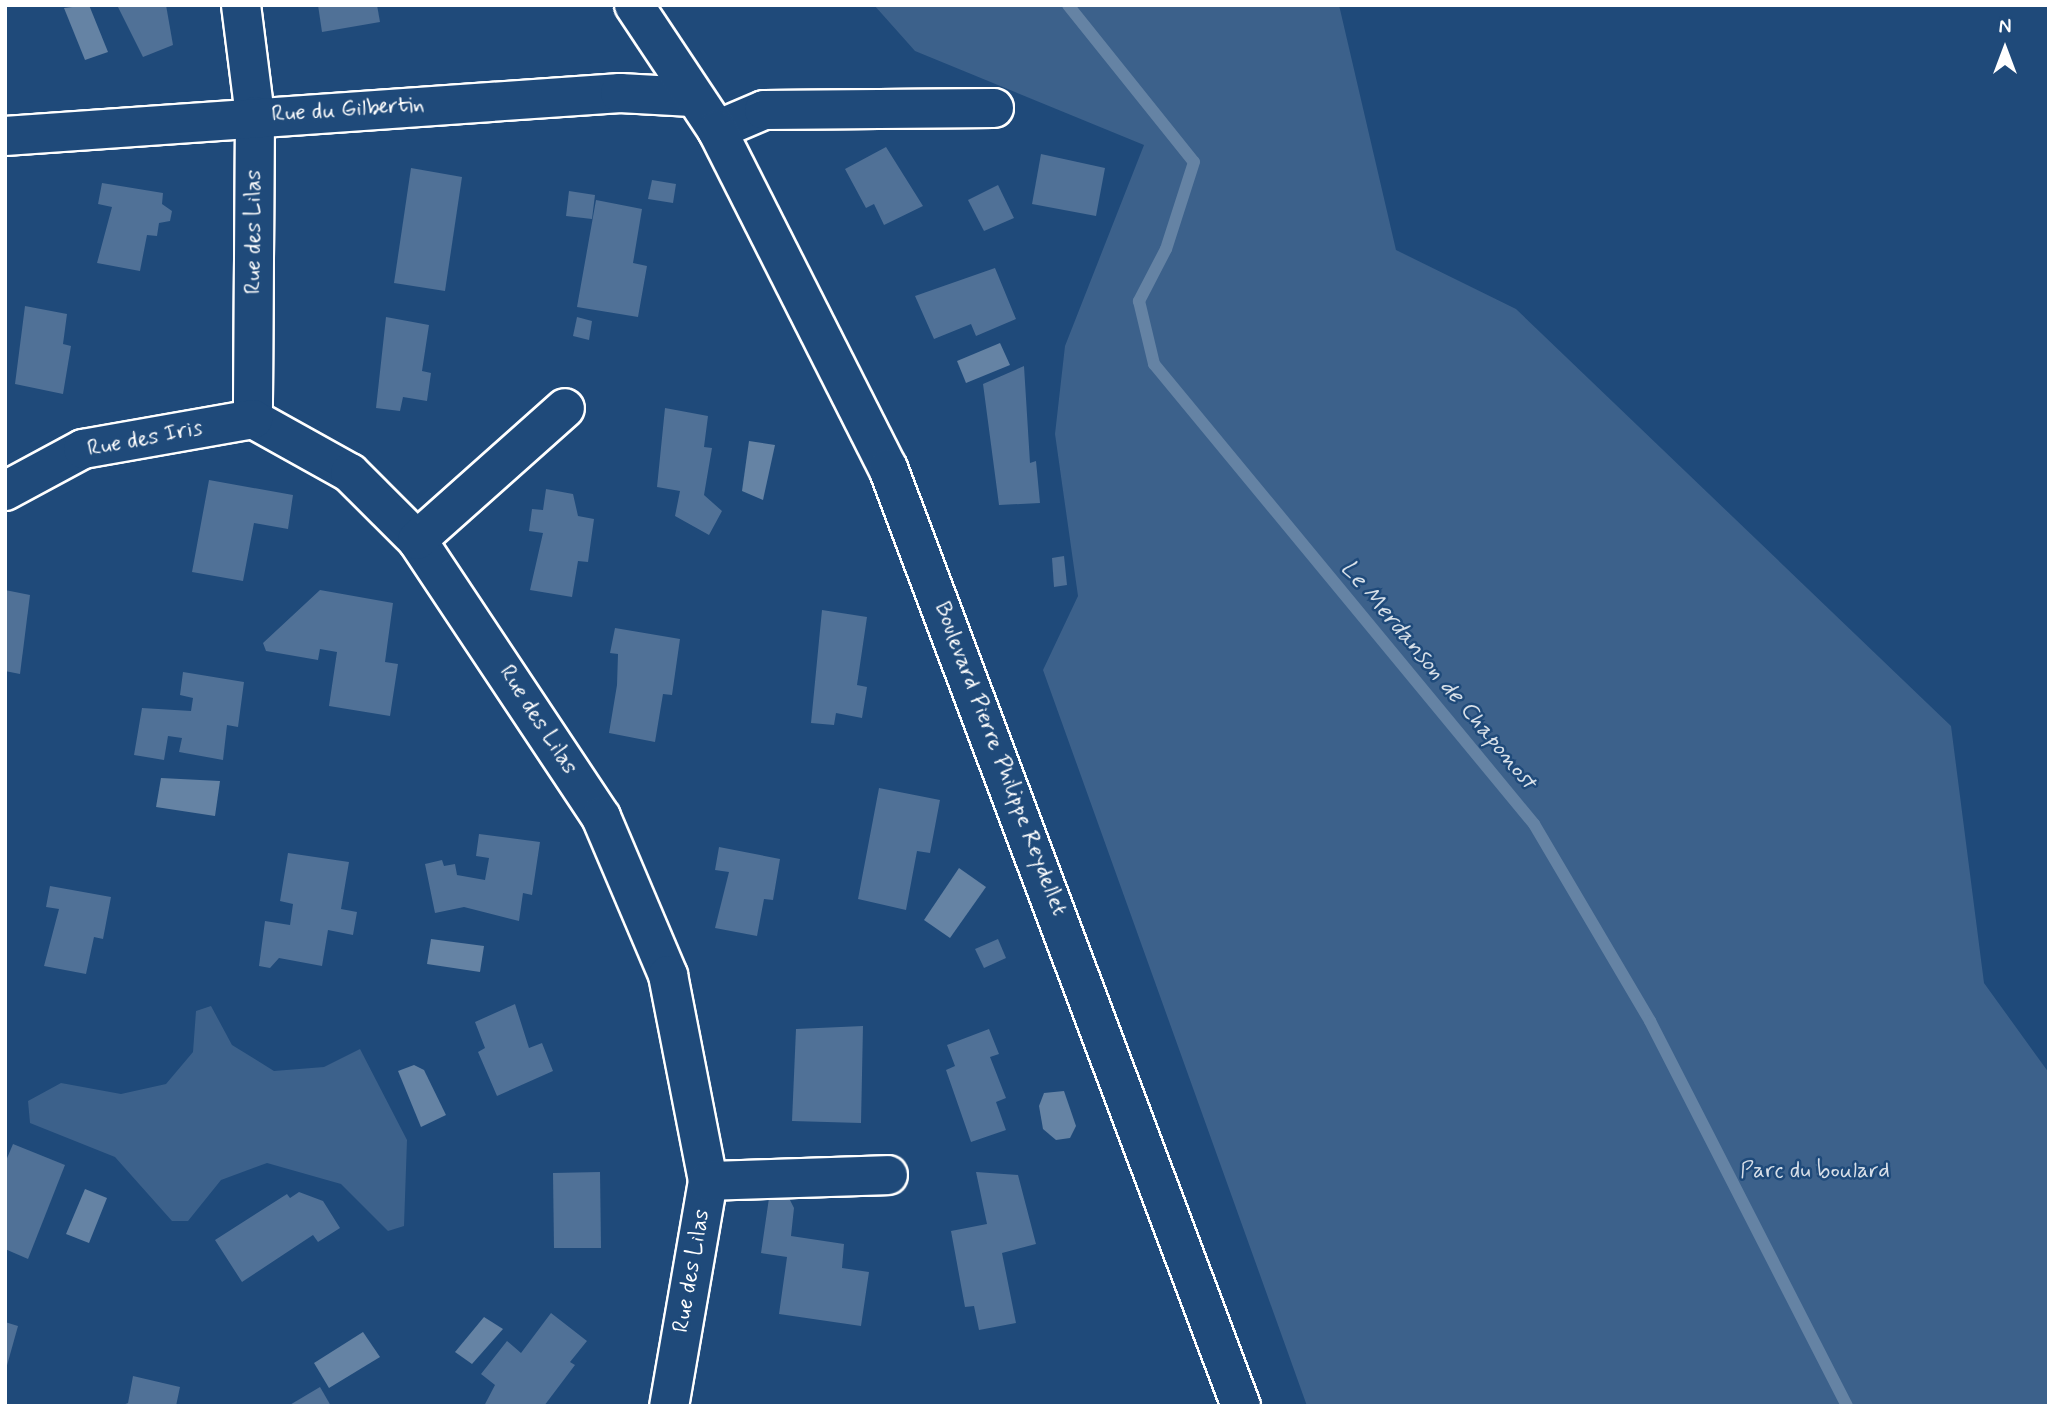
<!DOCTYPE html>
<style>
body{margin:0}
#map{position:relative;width:2054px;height:1411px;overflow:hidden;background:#1f4a7a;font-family:Mynerve,sans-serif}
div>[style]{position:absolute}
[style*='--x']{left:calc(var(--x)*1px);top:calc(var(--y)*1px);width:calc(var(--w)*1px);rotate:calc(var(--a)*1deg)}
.green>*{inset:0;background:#3c618b}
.water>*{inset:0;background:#6583a4}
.stream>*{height:12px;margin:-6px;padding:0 6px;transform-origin:6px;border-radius:6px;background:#6583a4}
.building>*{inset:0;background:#507197}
.roads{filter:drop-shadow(2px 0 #fff) drop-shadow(-2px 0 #fff) drop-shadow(0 2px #fff) drop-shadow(0 -2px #fff)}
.minor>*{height:38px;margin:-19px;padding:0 19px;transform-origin:19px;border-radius:19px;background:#1f4a7a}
.major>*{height:38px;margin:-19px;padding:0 19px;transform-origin:19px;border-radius:19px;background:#1f4a7a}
span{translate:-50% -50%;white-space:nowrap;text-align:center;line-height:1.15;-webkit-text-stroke:5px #1f4a7a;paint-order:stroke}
.street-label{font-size:23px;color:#fff}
.park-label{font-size:23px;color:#d8dfe8}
.water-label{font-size:24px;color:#d8e0e8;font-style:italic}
.frame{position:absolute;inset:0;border:7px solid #fff;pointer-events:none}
.north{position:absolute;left:1970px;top:14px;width:70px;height:70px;-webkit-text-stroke:5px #1f4a7a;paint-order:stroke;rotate:0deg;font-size:19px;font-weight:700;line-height:28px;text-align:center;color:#fff}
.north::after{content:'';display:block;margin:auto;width:24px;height:32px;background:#fff;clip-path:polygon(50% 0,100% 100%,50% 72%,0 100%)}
</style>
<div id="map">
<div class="green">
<i style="clip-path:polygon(874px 5px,1339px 5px,1396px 250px,1516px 309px,1951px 726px,1984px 983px,2049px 1073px,2049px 1406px,1307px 1406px,1043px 670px,1078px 596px,1055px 434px,1065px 346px,1144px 145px,915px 51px)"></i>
<i style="clip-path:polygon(211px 1006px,232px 1045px,274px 1071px,324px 1067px,360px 1049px,407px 1140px,404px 1226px,388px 1231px,341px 1184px,267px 1163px,221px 1180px,188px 1221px,172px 1221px,115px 1157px,30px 1123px,28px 1101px,61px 1083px,121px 1094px,166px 1084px,193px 1052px,196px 1011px)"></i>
</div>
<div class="water">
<i style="clip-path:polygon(89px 5px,108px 52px,85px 60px,64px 8px)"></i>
<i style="clip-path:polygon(1000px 343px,1010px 365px,966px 383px,957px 361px)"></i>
<i style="clip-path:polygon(749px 441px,775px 445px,763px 500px,742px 491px)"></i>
<i style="clip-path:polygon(161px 778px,220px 781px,215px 816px,156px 807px)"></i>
<i style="clip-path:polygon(959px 868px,986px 887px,950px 938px,924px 920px)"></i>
<i style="clip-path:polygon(431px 939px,484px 946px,480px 972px,427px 964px)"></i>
<i style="clip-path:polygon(414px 1065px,424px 1070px,446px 1115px,421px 1127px,398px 1071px)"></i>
<i style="clip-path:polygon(1064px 1091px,1076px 1126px,1070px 1138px,1056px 1140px,1043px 1129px,1039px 1106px,1044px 1093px)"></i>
<i style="clip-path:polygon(85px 1189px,107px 1198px,89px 1243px,66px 1234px)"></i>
<i style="clip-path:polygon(484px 1317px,503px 1329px,472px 1364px,455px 1352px)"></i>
<i style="clip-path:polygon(363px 1332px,380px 1357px,329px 1388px,314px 1363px)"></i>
</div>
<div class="stream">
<i style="--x:1068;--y:5;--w:201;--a:51.3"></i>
<i style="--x:1194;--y:162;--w:91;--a:107.8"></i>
<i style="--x:1166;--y:249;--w:59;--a:117.4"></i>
<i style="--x:1139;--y:301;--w:65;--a:76.6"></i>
<i style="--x:1154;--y:364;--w:597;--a:50.44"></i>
<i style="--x:1534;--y:824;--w:229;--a:59.5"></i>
<i style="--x:1650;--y:1021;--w:432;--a:62.9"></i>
</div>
<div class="building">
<i style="clip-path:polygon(117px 5px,166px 5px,173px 45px,143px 57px)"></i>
<i style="clip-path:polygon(318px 5px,377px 5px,380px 22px,322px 32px)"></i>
<i style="clip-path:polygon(886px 147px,923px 206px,884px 225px,874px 204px,866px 208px,845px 169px)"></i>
<i style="clip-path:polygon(1041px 154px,1105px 168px,1096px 216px,1032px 204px)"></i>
<i style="clip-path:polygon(411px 168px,462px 177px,445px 291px,394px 283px)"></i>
<i style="clip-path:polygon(652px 180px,676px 184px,673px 203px,648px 199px)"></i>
<i style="clip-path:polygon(102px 183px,163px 193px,162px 204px,172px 211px,170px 221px,159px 223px,157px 236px,147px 235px,140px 271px,97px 263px,112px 207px,98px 204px)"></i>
<i style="clip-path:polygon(998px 185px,1014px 218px,984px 231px,968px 200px)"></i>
<i style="clip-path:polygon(569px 191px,595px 195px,592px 219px,566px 216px)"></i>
<i style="clip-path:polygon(596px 200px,642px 209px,633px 263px,647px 266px,638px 317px,577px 307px)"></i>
<i style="clip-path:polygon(995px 268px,1016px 319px,976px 336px,971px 324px,934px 339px,915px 296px)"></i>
<i style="clip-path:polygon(25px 306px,67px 314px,63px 344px,71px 346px,63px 394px,15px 384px)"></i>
<i style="clip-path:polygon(386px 317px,429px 325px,422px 371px,431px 373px,427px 401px,403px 397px,400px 411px,376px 408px)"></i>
<i style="clip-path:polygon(577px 317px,592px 321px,589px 340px,573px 336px)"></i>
<i style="clip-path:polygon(1024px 366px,1030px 463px,1036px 461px,1040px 503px,999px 505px,983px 384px)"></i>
<i style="clip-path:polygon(665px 408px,708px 416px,704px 447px,712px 448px,704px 495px,722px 511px,709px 535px,675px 516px,680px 491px,657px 487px)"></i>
<i style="clip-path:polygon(209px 480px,293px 495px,288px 529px,254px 523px,243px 581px,192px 572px)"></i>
<i style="clip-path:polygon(546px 489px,573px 494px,578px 516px,594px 519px,588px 562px,578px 561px,572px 597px,530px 590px,543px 533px,529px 531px,532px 509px,543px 510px)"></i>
<i style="clip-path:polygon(1064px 556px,1067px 585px,1054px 587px,1052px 558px)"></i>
<i style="clip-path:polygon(5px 590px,30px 595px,20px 674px,5px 671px)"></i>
<i style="clip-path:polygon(320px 590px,393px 603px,385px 662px,398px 664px,390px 716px,329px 706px,337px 652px,320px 649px,318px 660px,266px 651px,263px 643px)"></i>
<i style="clip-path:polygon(822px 610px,867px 617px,857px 685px,867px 687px,862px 718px,836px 713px,834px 725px,811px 723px)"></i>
<i style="clip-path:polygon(615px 628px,680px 639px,672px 695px,663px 694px,655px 742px,609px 733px,617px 685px,618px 654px,610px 653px)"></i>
<i style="clip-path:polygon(183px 672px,244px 682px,238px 727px,227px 725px,223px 760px,179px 752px,182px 738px,168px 736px,164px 760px,134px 755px,142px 708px,191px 711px,193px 698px,180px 695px)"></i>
<i style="clip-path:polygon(879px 788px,940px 800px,930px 853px,917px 851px,906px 910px,858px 899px)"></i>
<i style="clip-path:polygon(479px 834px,540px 842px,532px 895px,523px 893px,519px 921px,464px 907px,435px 913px,425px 864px,442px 860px,444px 866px,455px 864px,457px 875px,485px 880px,489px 858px,476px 856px)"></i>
<i style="clip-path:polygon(719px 847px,780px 859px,773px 900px,764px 899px,757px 936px,715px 928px,729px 872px,715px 870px)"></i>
<i style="clip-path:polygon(288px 853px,349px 862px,341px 909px,357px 912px,353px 935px,328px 930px,322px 966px,279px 958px,270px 968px,259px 966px,265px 921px,290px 925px,293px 904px,280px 901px)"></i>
<i style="clip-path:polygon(50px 886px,111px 897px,103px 939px,94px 937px,86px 974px,44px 966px,59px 909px,46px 907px)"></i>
<i style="clip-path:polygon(998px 939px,1006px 958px,984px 968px,975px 949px)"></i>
<i style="clip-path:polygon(515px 1004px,529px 1048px,542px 1043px,553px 1071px,497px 1096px,478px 1052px,485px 1048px,475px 1022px)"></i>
<i style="clip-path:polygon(863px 1026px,861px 1123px,792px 1121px,796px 1029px)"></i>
<i style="clip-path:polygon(989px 1029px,999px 1054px,990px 1057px,1006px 1098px,996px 1102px,1006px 1130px,971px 1142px,946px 1070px,955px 1066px,947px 1045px)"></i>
<i style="clip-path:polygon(13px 1144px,65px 1165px,28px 1259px,5px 1249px,5px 1163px)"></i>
<i style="clip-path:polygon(600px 1172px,601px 1248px,554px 1248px,553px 1173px)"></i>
<i style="clip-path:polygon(976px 1172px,1018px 1175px,1036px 1244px,1002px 1253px,1016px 1323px,979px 1330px,974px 1306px,965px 1307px,951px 1231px,987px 1224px)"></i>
<i style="clip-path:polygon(299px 1192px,323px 1201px,340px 1228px,318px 1242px,313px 1235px,242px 1282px,215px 1240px,287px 1194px,290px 1198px)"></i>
<i style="clip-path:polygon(769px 1198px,789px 1198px,794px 1208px,791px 1236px,844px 1244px,842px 1268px,869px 1272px,861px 1326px,779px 1314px,787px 1257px,761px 1253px)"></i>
<i style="clip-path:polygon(551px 1313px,587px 1341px,570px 1362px,575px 1365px,544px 1406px,484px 1406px,495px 1385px,481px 1374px,507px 1341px,521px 1353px)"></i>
<i style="clip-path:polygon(5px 1322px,18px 1326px,6px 1369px,5px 1369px)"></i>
<i style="clip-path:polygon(133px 1376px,180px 1387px,176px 1406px,120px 1406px,128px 1403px)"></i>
<i style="clip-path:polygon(320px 1387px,331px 1406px,288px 1406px)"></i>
</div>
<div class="roads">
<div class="minor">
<i style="--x:241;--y:5;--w:112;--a:82.8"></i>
<i style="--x:255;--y:116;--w:303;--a:90.4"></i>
<i style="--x:253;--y:419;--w:111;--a:29.1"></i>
<i style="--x:350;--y:473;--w:95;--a:45"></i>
<i style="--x:417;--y:540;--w:333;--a:56.4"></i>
<i style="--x:601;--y:817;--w:172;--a:67"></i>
<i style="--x:668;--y:975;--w:210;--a:79"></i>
<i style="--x:708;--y:1181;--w:228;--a:99.8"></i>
<i style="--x:717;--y:130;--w:51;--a:-23.1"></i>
<i style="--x:764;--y:110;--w:230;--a:-0.5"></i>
<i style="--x:5;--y:136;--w:617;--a:-4"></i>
<i style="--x:620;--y:93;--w:72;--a:3.2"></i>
<i style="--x:5;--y:491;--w:89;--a:-28.3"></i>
<i style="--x:83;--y:449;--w:173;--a:-10"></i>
<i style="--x:417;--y:540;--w:198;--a:-41.7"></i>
<i style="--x:708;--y:1181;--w:180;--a:-1.9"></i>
</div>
<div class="major">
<i style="--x:634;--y:5;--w:150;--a:56.4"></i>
<i style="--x:717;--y:130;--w:379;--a:63.2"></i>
<i style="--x:888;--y:468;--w:1002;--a:69.38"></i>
</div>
</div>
<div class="street-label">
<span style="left:348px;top:110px;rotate:-4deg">Rue du Gilbertin</span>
<span style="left:254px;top:232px;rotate:-90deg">Rue des Lilas</span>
<span style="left:145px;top:439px;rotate:-11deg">Rue des Iris</span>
<span style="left:538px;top:720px;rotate:57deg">Rue des Lilas</span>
<span style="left:1000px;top:759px;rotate:69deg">Boulevard Pierre Philippe Reydellet</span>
<span style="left:692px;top:1271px;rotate:-80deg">Rue des Lilas</span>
</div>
<div class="park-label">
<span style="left:1815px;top:1171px">Parc du boulard</span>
</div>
<div class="water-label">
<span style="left:1438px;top:675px;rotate:50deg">Le Merdanson de Chaponost</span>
</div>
<div class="frame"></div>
<div class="north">N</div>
</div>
